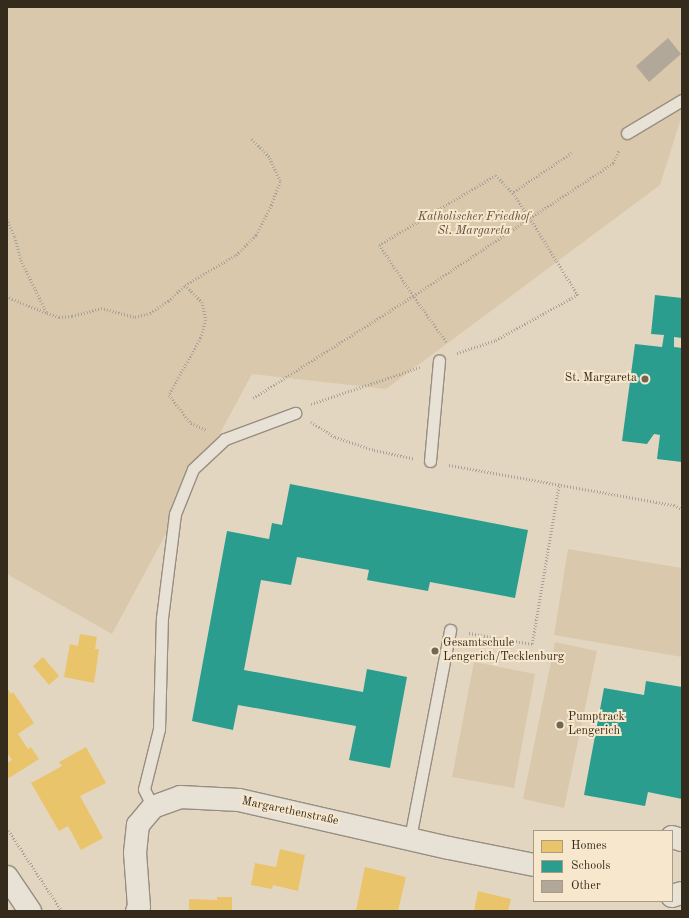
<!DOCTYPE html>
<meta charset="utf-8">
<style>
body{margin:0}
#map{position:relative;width:689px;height:918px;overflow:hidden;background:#e3d6c0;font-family:"Old Standard TT",serif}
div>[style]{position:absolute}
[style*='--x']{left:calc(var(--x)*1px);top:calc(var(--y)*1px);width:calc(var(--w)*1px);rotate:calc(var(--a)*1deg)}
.green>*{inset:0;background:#d9c8ab}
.homes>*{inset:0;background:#e9c46a}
.schools>*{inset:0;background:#2a9d8f}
.building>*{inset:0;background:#b1a899}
.path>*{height:2.5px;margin-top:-1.25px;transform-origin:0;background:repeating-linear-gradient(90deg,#a8a299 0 1px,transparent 0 3px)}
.roads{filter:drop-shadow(1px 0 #978e81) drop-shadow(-1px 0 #978e81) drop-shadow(0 1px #978e81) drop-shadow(0 -1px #978e81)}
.lane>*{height:11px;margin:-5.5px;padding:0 5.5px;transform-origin:5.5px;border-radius:5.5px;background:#e8e1d6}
.street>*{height:22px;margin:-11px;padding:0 11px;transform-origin:11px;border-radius:11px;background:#e8e1d6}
.secondary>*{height:22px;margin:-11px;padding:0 11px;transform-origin:11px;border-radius:11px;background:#e8e1d6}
.dots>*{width:11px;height:11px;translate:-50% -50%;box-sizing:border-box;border:2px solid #f6e7cd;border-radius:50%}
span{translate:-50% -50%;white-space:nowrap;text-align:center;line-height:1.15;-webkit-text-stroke:4px #f6e7cd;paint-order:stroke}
.park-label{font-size:12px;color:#5c4f3c;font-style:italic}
.poi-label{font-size:12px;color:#352b1d}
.right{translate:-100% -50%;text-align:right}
.left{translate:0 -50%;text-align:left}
.street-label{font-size:12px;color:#352b1d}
.frame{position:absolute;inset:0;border:8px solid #352b1d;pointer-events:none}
.legend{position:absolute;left:533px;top:830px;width:140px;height:72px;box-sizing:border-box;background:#f6e7cd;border:1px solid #a99c87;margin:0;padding:5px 7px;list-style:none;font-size:12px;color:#352b1d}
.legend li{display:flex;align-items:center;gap:8px;height:20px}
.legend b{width:20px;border:1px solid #a99c87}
</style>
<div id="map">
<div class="green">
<i style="clip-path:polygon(7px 7px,682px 7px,682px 115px,660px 185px,386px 389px,252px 374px,112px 634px,7px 574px)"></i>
<i style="clip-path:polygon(568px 549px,682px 568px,682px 657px,554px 635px)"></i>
<i style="clip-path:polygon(555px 642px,597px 651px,564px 808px,523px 799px)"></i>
<i style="clip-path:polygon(474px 662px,535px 674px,514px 788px,452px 777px)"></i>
</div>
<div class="homes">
<i style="clip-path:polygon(80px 634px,97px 637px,95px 649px,99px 649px,94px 683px,64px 677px,70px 644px,78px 646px)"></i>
<i style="clip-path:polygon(43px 657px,59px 676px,49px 685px,33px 666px)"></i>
<i style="clip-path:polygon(7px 688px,11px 694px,13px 692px,34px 723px,18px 734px,28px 749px,31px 747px,39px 759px,9px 778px,7px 775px,7px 763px,12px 760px,7px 753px)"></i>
<i style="clip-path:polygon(86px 747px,106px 783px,80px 796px,103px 838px,81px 850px,68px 826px,59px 831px,31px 783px,62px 766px,59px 762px)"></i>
<i style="clip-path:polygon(280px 849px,305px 855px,298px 891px,273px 885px,272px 889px,251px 885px,255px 863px,276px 867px)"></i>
<i style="clip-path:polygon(365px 867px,406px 877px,398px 911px,356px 911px)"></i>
<i style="clip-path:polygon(478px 891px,511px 899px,508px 911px,474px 911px)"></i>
<i style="clip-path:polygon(217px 897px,232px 897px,232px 911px,189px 911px,189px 899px,217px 900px)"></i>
</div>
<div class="schools">
<i style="clip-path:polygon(655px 295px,682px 298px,682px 338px,674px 337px,674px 347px,682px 348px,682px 462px,657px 459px,660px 435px,654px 434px,647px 444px,622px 441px,635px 344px,662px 347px,664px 335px,651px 334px)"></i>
<i style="clip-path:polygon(290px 484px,528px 530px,515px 598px,430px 582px,428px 591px,367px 580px,369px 570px,297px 557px,291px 585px,261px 580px,244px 670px,363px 692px,367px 669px,407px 677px,390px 768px,349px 760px,356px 726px,238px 705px,233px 730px,192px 721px,227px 531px,269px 539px,272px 523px,282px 525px)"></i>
<i style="clip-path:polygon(646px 681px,682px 687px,682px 799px,648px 792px,645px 806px,584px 795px,604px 688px,644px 695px)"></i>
</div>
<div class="building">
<i style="clip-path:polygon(668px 38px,681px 54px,649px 82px,636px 66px)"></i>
</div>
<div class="path">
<i style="--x:572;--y:153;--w:71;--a:145.9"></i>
<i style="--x:513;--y:193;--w:30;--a:56"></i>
<i style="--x:530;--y:218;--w:100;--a:-33.5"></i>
<i style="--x:613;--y:163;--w:14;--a:-65"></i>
<i style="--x:7;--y:219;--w:20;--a:66"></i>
<i style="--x:15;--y:237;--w:24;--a:75"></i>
<i style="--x:21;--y:260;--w:59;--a:63.9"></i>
<i style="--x:47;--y:313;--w:13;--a:18"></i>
<i style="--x:59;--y:317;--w:13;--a:-4"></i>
<i style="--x:72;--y:316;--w:30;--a:-15"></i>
<i style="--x:101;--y:308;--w:35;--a:15"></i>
<i style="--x:135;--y:317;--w:16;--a:-15"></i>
<i style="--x:150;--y:313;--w:22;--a:-34"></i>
<i style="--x:168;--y:301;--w:23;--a:-43"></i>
<i style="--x:185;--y:285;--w:59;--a:-30.5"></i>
<i style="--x:236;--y:255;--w:28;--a:-45"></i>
<i style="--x:256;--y:235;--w:34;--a:-63"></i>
<i style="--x:271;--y:205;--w:26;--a:-69"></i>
<i style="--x:280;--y:181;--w:26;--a:-115"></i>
<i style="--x:269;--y:157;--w:25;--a:-135"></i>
<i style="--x:185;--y:285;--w:24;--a:45"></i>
<i style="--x:202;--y:302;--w:18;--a:77"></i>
<i style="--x:206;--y:320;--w:19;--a:106"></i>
<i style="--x:201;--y:338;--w:65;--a:119.3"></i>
<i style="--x:169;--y:395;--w:36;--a:52"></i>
<i style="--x:191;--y:423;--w:17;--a:24"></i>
<i style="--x:7;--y:295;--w:6;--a:39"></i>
<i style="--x:12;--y:299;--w:37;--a:22"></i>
<i style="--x:446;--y:342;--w:57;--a:-125.7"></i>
<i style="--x:413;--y:296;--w:141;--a:-33.7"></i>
<i style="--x:530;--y:218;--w:91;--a:58.1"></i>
<i style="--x:578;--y:295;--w:95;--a:151"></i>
<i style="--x:495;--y:341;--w:41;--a:161.6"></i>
<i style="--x:253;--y:398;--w:190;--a:-32.5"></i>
<i style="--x:413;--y:296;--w:61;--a:-123.7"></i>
<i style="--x:379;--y:245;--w:136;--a:-30.9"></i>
<i style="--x:496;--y:175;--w:25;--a:47"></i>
<i style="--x:311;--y:404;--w:115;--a:-18.7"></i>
<i style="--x:311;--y:422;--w:28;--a:32"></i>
<i style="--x:335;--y:437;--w:41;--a:18.4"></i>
<i style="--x:374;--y:450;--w:40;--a:12"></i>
<i style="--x:449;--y:465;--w:229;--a:10.1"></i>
<i style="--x:674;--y:505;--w:9;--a:27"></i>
<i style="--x:469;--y:633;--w:64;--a:9.9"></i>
<i style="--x:532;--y:644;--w:162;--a:-80.4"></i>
<i style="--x:7;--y:828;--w:100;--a:56.5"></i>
</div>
<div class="roads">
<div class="lane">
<i style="--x:627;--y:133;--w:64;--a:-31"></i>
<i style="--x:430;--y:461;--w:101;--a:-84.9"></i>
<i style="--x:153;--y:807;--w:20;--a:-117"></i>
<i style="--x:144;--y:789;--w:62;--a:-76"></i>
<i style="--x:159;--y:729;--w:111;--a:-88.5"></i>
<i style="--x:162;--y:618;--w:105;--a:-82.9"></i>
<i style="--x:175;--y:514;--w:48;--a:-68.2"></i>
<i style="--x:193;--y:469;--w:44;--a:-43.2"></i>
<i style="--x:225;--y:439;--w:75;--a:-20.4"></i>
<i style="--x:410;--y:838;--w:212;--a:-79.1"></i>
</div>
<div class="street">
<i style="--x:672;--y:837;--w:10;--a:17"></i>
<i style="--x:672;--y:896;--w:10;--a:-17"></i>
<i style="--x:137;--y:911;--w:4;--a:-63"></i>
<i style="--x:139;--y:907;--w:54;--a:-94.2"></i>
<i style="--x:135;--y:853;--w:28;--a:-84"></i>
<i style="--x:138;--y:825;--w:23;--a:-50"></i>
<i style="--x:153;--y:807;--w:29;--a:-20"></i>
<i style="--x:180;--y:797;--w:59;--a:2.9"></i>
<i style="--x:239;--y:800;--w:215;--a:12.9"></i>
<i style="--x:449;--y:848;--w:87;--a:11.3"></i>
</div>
<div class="secondary">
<i style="--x:7;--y:877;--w:41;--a:55.9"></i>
</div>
</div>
<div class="dots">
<i style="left:645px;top:379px;background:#726756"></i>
<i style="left:435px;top:651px;background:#726756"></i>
<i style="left:560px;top:725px;background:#726756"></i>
</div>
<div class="park-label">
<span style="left:474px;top:225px">Katholischer Friedhof<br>St. Margareta</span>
</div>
<div class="poi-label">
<span class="right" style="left:637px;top:379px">St. Margareta</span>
<span class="left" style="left:443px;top:651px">Gesamtschule<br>Lengerich/Tecklenburg</span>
<span class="left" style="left:568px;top:725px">Pumptrack<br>Lengerich</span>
</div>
<div class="street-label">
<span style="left:290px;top:812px;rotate:12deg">Margarethenstraße</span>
</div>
<div class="frame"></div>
<ul class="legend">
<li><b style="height:11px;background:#e9c46a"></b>Homes</li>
<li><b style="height:11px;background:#2a9d8f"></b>Schools</li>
<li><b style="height:11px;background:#b1a899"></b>Other</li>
</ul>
</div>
